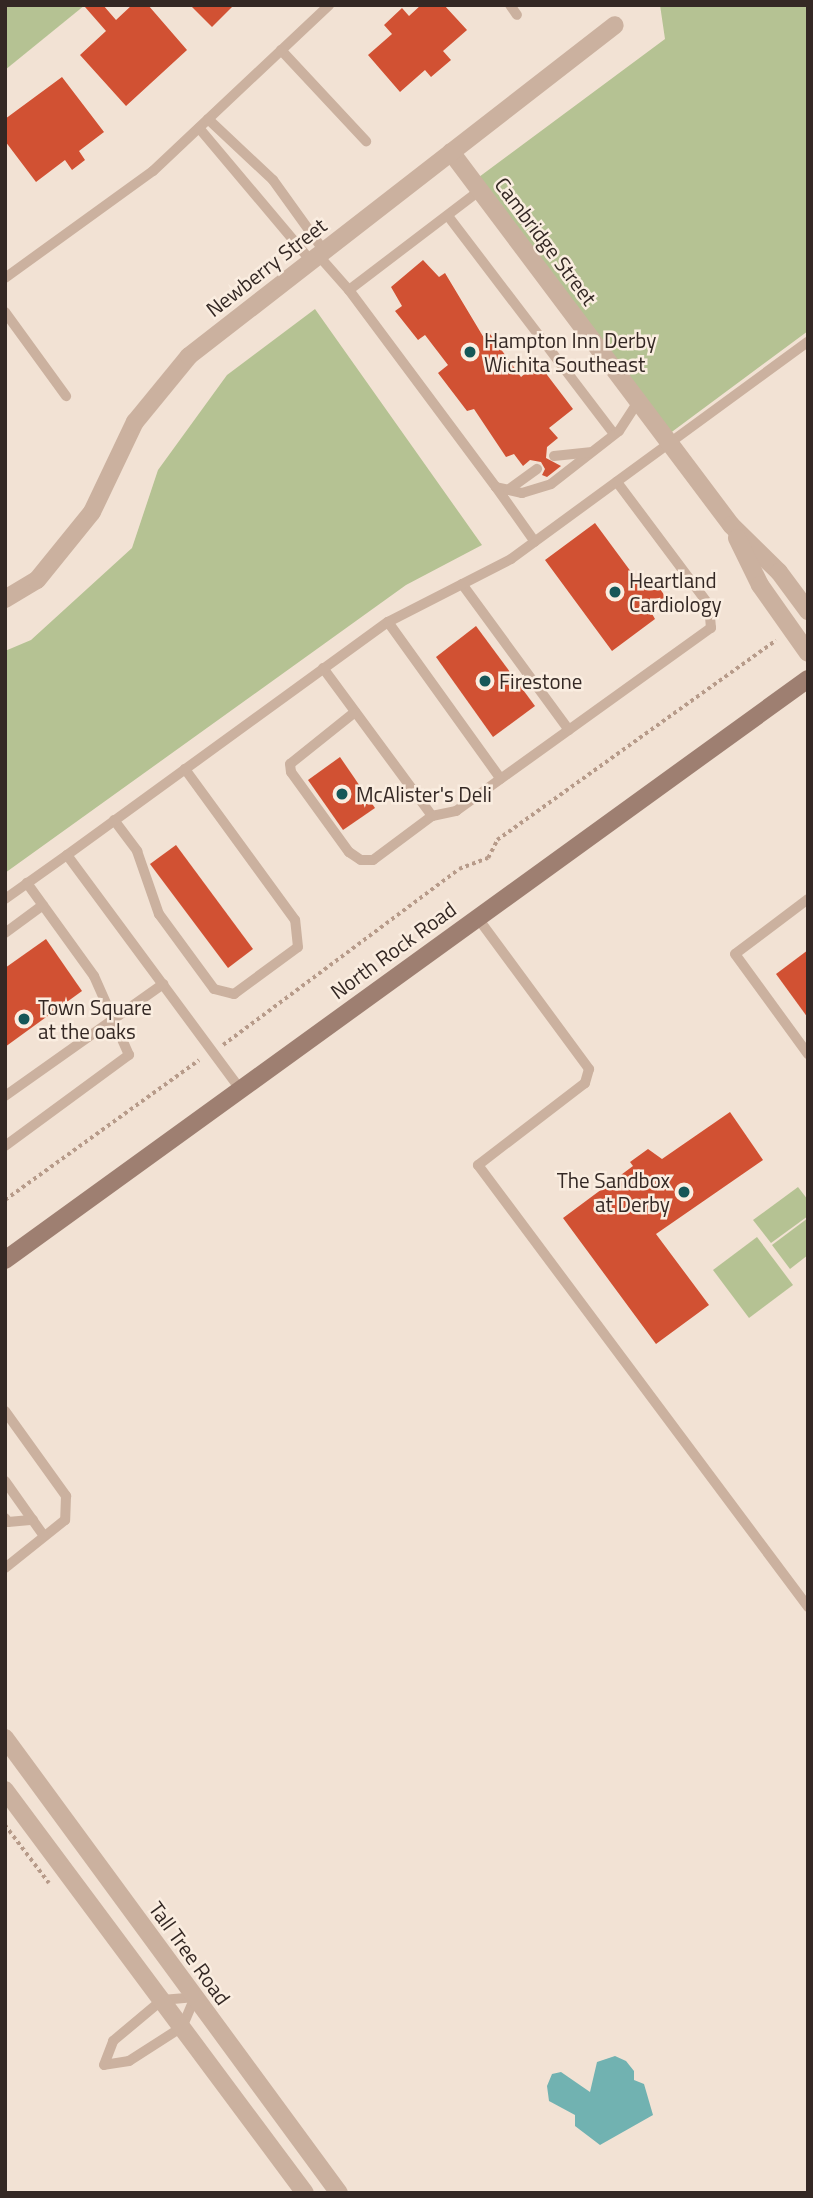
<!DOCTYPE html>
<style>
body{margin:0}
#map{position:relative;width:813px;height:2198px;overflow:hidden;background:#f2e2d4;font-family:"Titillium Web",sans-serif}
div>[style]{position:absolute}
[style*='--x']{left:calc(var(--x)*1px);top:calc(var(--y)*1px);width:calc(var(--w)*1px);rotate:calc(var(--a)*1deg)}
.green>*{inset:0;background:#b5c293}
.water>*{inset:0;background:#71b2b1}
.building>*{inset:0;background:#d15133}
.path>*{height:3.5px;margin-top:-1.75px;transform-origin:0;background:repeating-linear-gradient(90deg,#b79b8a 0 3.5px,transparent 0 7px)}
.service>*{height:10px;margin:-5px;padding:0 5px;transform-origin:5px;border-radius:5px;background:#cbb19f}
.minor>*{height:18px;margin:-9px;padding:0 9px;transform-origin:9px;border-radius:9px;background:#cbb19f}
.tertiary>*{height:18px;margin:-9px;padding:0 9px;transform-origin:9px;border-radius:9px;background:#cbb19f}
.secondary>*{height:18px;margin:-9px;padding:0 9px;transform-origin:9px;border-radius:9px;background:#9e7f71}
.dots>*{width:19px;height:19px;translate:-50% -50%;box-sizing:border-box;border:4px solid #faede0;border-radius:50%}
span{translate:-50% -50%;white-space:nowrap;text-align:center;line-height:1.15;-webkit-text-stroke:5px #faede0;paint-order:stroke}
.street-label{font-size:21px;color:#342824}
.poi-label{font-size:21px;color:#342824}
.left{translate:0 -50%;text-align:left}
.right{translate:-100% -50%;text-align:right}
.frame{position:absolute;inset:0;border:7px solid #342824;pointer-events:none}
</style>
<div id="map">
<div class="green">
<i style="clip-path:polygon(5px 5px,85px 5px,5px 70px)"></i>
<i style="clip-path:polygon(660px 5px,808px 5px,808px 331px,669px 434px,479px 177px,665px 39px)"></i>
<i style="clip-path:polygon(315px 309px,482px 545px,406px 585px,5px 873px,5px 651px,31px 640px,132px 548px,158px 470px,227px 375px)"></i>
<i style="clip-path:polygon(798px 1187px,808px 1200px,808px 1216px,771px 1243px,753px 1220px)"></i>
<i style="clip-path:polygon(808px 1218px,808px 1255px,790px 1269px,772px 1245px)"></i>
<i style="clip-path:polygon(757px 1237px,793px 1285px,749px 1318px,713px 1270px)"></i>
</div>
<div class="water">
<i style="clip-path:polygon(615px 2056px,626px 2061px,634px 2071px,634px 2080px,644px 2084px,653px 2115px,600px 2145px,575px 2126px,575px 2115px,549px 2101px,547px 2086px,552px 2074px,561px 2072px,590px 2092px,597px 2062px)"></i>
</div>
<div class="building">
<i style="clip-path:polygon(103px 5px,116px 20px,132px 5px,148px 5px,187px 50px,126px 106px,80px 55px,106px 31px,85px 7px)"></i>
<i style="clip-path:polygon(190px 5px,234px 5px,212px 27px)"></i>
<i style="clip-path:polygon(421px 5px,444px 5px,467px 30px,443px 51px,451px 60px,431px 77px,425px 70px,400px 92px,368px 55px,392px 34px,384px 25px,402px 8px,409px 16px)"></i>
<i style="clip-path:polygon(62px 77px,104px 132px,79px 151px,85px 160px,72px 170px,65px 160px,36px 182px,5px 141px,5px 119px)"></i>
<i style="clip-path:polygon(423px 260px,439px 277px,445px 273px,484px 338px,490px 334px,521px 377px,538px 363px,573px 409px,549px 428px,558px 438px,547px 447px,546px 458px,561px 466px,547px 477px,542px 475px,545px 469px,541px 462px,530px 460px,523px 466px,514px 454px,506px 457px,474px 409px,467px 411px,438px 373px,448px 365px,425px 335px,418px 340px,395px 311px,402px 306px,391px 287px)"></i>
<i style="clip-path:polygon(595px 523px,640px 584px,651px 576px,667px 599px,651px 612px,655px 619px,612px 651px,545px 560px)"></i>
<i style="clip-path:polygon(476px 626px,535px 706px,493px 737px,436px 657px)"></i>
<i style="clip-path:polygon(340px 757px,375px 808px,343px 830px,308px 780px)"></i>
<i style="clip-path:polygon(176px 845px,253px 949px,228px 968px,150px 864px)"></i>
<i style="clip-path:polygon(46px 939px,82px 991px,5px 1047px,5px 968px)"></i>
<i style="clip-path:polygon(808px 950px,808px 1018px,776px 974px)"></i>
<i style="clip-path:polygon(730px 1112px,763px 1160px,656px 1234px,709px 1305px,656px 1344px,563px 1218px,633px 1166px,630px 1162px,648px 1149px,662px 1159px)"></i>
</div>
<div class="path">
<i style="--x:223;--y:1045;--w:294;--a:-36.7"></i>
<i style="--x:459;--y:869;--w:31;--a:-21"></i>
<i style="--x:488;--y:858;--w:20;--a:-63"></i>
<i style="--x:497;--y:840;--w:343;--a:-35.6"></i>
<i style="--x:5;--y:1200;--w:239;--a:-35.8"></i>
<i style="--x:5;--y:1825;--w:73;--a:52.8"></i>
</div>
<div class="service">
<i style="--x:510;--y:5;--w:12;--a:55"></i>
<i style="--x:281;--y:50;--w:125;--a:47"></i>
<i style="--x:208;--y:119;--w:89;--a:43.2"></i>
<i style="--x:273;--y:180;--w:87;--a:54.3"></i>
<i style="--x:199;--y:128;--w:174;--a:49.9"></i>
<i style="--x:448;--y:216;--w:274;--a:52.7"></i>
<i style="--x:318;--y:255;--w:47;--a:48.5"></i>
<i style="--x:349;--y:290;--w:246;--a:53.3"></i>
<i style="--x:496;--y:487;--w:27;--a:13"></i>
<i style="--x:522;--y:493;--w:30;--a:-17"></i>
<i style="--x:551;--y:484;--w:86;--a:-37.9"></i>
<i style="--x:619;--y:431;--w:35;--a:-57"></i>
<i style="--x:5;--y:278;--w:183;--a:-35.9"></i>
<i style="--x:153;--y:171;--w:242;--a:-43.3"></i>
<i style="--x:349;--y:290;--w:163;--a:-37.3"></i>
<i style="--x:5;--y:312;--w:104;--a:54"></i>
<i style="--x:554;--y:456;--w:36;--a:-6"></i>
<i style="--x:496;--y:487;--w:67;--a:54.7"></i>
<i style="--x:508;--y:490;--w:36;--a:-36"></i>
<i style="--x:462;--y:584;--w:181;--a:53.8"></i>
<i style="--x:388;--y:622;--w:193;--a:54.3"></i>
<i style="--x:323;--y:668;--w:184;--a:53.6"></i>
<i style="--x:432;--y:816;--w:25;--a:-12"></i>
<i style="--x:456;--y:811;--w:314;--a:-35.7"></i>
<i style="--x:711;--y:628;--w:23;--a:-95"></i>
<i style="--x:709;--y:605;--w:154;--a:-126.8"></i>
<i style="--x:355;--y:712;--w:83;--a:141.3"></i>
<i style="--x:290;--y:764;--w:8;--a:83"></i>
<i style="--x:291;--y:772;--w:99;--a:54.1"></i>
<i style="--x:349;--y:852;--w:14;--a:34"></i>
<i style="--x:361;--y:860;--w:12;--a:0"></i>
<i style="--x:373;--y:860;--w:74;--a:-36.7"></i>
<i style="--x:114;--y:820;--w:39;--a:53"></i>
<i style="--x:137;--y:851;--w:67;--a:70.8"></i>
<i style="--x:159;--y:914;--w:93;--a:53.7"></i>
<i style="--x:214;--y:989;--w:21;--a:14"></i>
<i style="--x:234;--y:994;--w:79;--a:-36.3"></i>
<i style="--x:298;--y:947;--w:27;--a:-96"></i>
<i style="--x:295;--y:920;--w:187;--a:-126.1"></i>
<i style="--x:67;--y:855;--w:397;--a:-36"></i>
<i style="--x:388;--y:622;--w:138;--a:-27.1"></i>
<i style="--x:511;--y:559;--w:368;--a:-36.2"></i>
<i style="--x:5;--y:899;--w:76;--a:-35.4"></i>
<i style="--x:67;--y:855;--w:291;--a:53.5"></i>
<i style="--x:808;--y:899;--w:91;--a:143"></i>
<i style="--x:735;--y:954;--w:124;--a:53.9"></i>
<i style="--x:477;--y:917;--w:189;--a:53.6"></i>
<i style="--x:589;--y:1069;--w:15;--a:106"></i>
<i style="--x:585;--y:1083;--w:135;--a:142.5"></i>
<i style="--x:478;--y:1165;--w:552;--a:53.25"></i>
<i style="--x:5;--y:933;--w:47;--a:-36.4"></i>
<i style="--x:5;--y:1096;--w:194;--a:-35.3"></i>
<i style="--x:5;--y:1146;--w:154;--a:-36.3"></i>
<i style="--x:129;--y:1055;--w:86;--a:-113.9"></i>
<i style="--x:94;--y:976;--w:115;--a:-125.8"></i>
<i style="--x:5;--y:1411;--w:105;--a:54.3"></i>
<i style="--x:66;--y:1496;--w:24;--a:92"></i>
<i style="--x:65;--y:1520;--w:77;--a:141.3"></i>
<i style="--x:5;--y:1481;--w:67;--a:54.7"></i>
<i style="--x:5;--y:1518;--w:5;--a:53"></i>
<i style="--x:8;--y:1522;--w:25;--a:-5"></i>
<i style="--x:195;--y:1997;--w:33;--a:113"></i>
<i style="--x:182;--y:2027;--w:63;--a:147.3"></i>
<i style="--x:129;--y:2061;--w:25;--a:171"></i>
<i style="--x:104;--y:2065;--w:26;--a:-69"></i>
<i style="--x:113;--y:2041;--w:64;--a:-39.9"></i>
<i style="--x:162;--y:2000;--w:33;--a:-5"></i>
</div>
<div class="minor">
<i style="--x:451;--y:152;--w:466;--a:53.1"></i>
<i style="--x:731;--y:525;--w:67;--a:44.4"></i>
<i style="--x:779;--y:572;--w:49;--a:53.4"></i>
<i style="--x:737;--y:538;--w:52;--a:63.9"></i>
<i style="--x:760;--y:585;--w:83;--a:54.8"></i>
<i style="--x:5;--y:599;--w:37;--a:-31"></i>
<i style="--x:37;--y:580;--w:87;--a:-51"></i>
<i style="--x:92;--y:512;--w:100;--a:-64.5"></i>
<i style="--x:135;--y:422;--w:85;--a:-50.7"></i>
<i style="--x:189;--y:356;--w:539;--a:-37.85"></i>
</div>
<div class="tertiary">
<i style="--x:5;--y:1738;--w:564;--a:53.72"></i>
<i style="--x:5;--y:1790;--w:502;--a:53.34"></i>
</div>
<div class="secondary">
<i style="--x:5;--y:1260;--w:991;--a:-35.89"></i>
</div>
<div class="dots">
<i style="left:470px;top:352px;background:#165758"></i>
<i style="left:615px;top:592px;background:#165758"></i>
<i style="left:485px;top:681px;background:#165758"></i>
<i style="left:342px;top:794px;background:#165758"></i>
<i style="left:24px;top:1019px;background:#165758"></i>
<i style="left:684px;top:1192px;background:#165758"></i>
</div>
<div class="street-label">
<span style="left:546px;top:241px;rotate:53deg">Cambridge Street</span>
<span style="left:266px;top:267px;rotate:-38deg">Newberry Street</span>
<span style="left:393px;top:950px;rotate:-36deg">North Rock Road</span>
<span style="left:190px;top:1953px;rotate:54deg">Tall Tree Road</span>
</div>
<div class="poi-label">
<span class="left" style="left:484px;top:352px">Hampton Inn Derby<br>Wichita Southeast</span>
<span class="left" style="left:629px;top:592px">Heartland<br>Cardiology</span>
<span class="left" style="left:499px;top:681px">Firestone</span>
<span class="left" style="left:356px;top:794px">McAlister's Deli</span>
<span class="left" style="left:38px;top:1019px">Town Square<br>at the oaks</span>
<span class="right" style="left:670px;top:1192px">The Sandbox<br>at Derby</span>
</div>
<div class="frame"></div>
</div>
